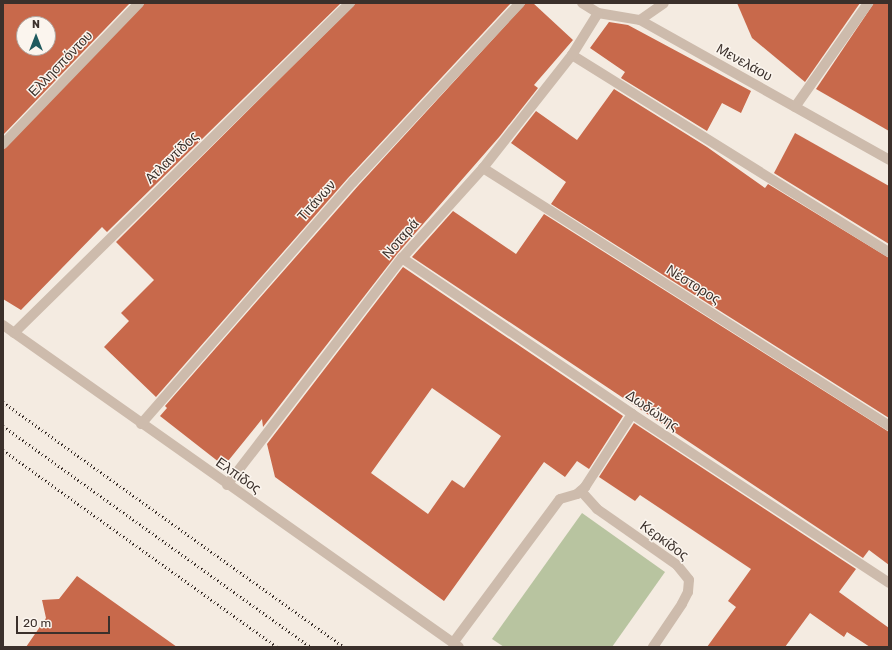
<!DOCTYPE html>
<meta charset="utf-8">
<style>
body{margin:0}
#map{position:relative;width:892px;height:650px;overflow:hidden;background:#f4ebe1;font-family:Rubik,sans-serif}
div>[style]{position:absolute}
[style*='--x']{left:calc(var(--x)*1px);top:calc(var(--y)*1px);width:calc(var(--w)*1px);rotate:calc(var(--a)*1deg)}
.green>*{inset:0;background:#b8c4a0}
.building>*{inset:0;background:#c8694b}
.street>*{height:10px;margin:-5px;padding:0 5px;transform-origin:5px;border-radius:5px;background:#cdbbac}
.rail>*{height:3px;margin-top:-1.5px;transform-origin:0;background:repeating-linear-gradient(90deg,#3b302b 0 1px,transparent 0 4px)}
span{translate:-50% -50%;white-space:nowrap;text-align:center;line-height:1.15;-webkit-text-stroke:3px #fbf5ee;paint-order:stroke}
.street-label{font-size:14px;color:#3b302b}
.frame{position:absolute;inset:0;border:4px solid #3b302b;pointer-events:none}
.north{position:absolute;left:16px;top:16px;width:40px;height:40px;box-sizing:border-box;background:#fbf5ee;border:1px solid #aea6a0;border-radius:50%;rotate:0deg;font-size:11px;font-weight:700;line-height:16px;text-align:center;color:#3b302b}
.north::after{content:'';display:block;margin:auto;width:14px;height:18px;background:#1f5a5e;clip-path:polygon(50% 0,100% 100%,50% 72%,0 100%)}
.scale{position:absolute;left:16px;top:616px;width:94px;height:18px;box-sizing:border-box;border:2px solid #3b302b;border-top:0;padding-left:5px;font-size:12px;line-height:14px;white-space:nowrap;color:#3b302b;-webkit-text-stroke:3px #fbf5ee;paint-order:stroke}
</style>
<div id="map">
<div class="green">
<i style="clip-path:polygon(582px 513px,665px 572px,612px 647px,504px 647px,492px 639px)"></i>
</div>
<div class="building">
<i style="clip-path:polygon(evenodd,3px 3px,130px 3px,3px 135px,3px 3px,24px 24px,48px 24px,48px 48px,24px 48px,24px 24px)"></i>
<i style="clip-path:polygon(145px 3px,341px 3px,107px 232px,102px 227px,21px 310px,3px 299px,3px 150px)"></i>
<i style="clip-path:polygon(356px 3px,511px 3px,348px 178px,156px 397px,104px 347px,129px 321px,121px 313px,154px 280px,116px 242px)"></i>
<i style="clip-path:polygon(526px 3px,533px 3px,573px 40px,534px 85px,538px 88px,500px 136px,397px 254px,263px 427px,262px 419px,224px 466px,160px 416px,167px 408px,165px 406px,358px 186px)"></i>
<i style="clip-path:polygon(737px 3px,860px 3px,805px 82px,752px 38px)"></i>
<i style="clip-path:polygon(874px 3px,889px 3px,889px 131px,816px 89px)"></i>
<i style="clip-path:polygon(609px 22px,628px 25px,751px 91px,741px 113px,722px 103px,707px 131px,621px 78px,625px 72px,590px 48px)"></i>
<i style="clip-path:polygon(614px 89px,707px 147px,765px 188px,768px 184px,889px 258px,889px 418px,551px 204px,566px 182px,511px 143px,536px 111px,577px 140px)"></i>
<i style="clip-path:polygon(795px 133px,889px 186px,889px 244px,774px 173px)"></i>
<i style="clip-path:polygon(453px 211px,516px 254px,544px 214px,889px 432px,889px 565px,869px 550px,863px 558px,412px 257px)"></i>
<i style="clip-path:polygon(evenodd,403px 267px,623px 416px,589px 469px,577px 461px,565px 477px,544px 462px,444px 601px,275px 477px,267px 444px,403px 267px,432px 388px,501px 436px,464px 488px,452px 480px,428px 514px,371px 473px,432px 388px)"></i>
<i style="clip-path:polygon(634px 423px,856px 569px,839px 592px,889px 628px,889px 647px,870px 647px,847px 632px,844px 637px,810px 613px,785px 647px,707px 647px,736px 607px,728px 601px,751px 569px,640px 495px,635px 501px,599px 477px)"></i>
<i style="clip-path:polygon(77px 576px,177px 647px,26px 647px,46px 618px,42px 600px,59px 599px)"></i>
</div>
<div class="street">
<i style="--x:582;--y:3;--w:19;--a:32"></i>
<i style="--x:598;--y:13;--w:43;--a:9.5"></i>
<i style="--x:640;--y:20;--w:286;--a:29.3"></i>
<i style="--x:640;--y:20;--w:29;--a:-35"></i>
<i style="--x:572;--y:55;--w:373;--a:31.9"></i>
<i style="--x:795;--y:107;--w:127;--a:-54.9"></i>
<i style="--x:3;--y:144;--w:196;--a:-46"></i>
<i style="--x:483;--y:168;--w:481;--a:32.4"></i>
<i style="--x:402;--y:258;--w:278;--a:34.1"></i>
<i style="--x:632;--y:414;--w:308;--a:33.3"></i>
<i style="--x:3;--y:325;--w:558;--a:35.23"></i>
<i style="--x:14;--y:333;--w:471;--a:-44.5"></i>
<i style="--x:141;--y:424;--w:322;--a:-48.8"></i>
<i style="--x:353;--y:182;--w:245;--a:-47"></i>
<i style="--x:227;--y:485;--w:287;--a:-52.4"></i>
<i style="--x:402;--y:258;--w:121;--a:-48"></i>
<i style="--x:483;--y:168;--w:144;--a:-51.8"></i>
<i style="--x:572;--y:55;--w:49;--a:-58.2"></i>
<i style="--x:581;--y:491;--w:24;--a:48"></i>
<i style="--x:597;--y:509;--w:98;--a:35"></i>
<i style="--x:677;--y:565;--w:19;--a:51"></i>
<i style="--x:689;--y:580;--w:12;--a:95"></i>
<i style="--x:688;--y:592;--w:13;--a:117"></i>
<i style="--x:682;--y:604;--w:52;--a:124"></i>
<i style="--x:453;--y:643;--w:179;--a:-53.4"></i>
<i style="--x:560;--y:499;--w:18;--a:-16"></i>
<i style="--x:577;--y:494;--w:11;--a:-41"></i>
<i style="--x:585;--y:487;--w:87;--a:-57.2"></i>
</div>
<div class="rail">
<i style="--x:3;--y:402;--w:420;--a:35.7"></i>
<i style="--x:3;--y:426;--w:378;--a:35.7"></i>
<i style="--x:3;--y:450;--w:337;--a:35.7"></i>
</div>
<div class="street-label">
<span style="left:744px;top:63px;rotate:29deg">Μενελάου</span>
<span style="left:61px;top:64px;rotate:-46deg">Ελλησπόντου</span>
<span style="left:172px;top:158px;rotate:-44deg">Ατλαντίδος</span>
<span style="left:317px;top:201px;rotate:-48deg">Τιτάνων</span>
<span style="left:401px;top:239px;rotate:-49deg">Νοταρά</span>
<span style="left:693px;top:285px;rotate:32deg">Νέστορος</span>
<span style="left:652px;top:411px;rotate:34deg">Δωδώνης</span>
<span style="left:238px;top:476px;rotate:35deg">Ελπίδος</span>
<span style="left:664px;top:541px;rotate:36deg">Κερκίδος</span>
</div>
<div class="frame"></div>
<div class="north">N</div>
<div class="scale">20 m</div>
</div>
